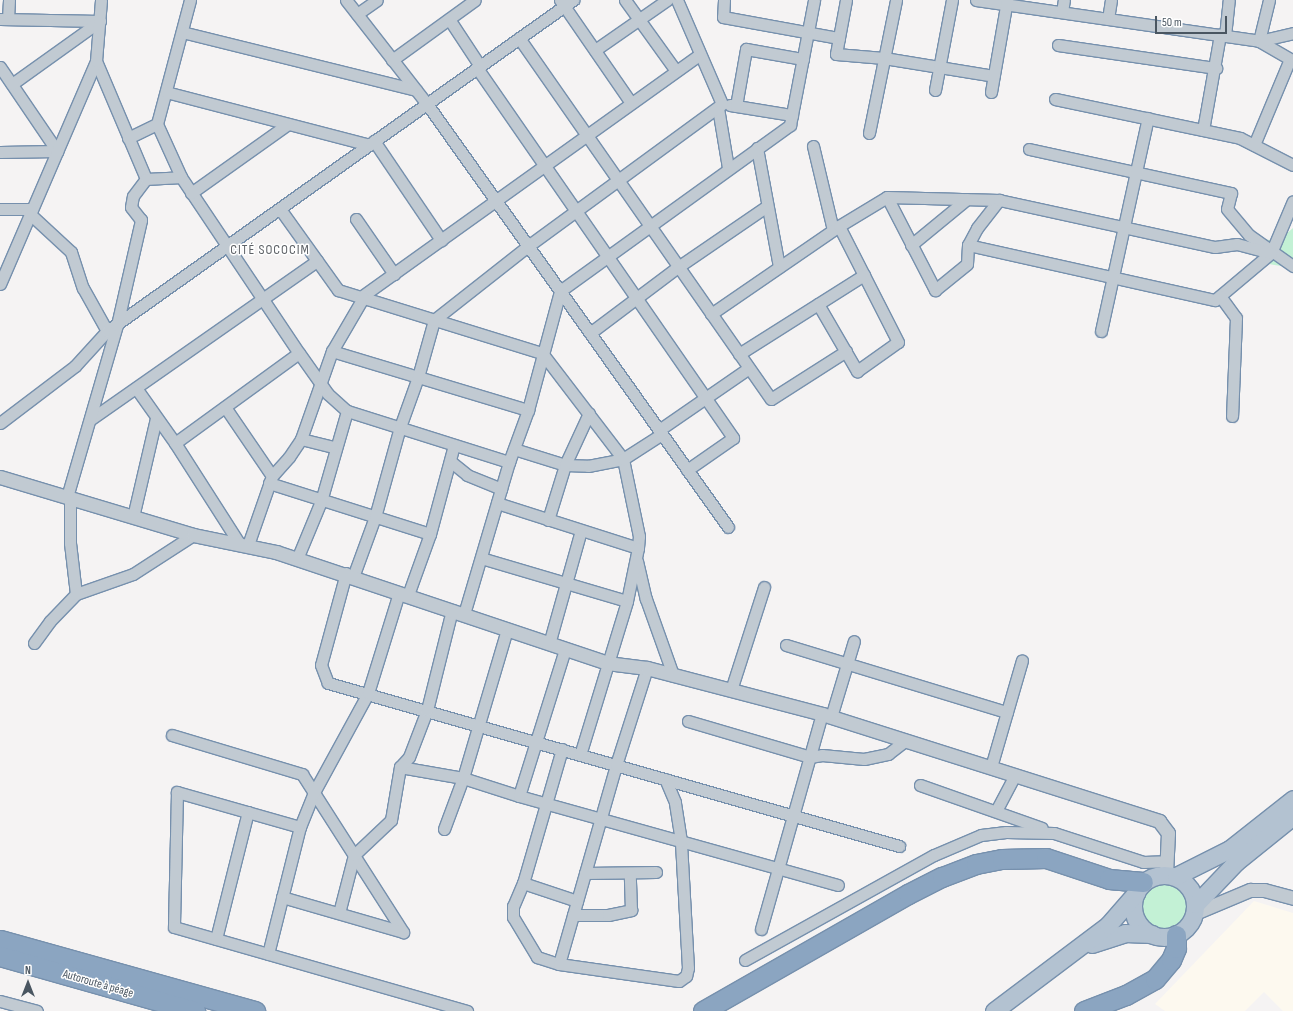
<!DOCTYPE html>
<meta charset="utf-8">
<style>
body{margin:0}
#map{position:relative;width:1293px;height:1011px;overflow:hidden;background:#f5f3f3;font-family:"Sofia Sans Condensed",sans-serif}
div>[style]{position:absolute}
[style*='--x']{left:calc(var(--x)*1px);top:calc(var(--y)*1px);width:calc(var(--w)*1px);rotate:calc(var(--a)*1deg)}
.commercial>*{inset:0;background:#fdf9ef}
.green>*{inset:0;background:#c3f1d5}
.round{border-radius:50%}
.roads{filter:drop-shadow(1px 0 #7690ad) drop-shadow(-1px 0 #7690ad) drop-shadow(0 1px #7690ad) drop-shadow(0 -1px #7690ad)}
.minor>*{height:11px;margin:-5.5px;padding:0 5.5px;transform-origin:5.5px;border-radius:5.5px;background:#c1cad2}
.tertiary>*{height:13px;margin:-6.5px;padding:0 6.5px;transform-origin:6.5px;border-radius:6.5px;background:#c1cad2}
.primary>*{height:17px;margin:-8.5px;padding:0 8.5px;transform-origin:8.5px;border-radius:8.5px;background:#b3c2d1}
.primary>.ring{margin:-8.5px;padding:0;box-sizing:content-box;background:none;border:17px solid #b3c2d1;border-radius:50%}
.motorway>*{height:19px;margin:-9.5px;padding:0 9.5px;transform-origin:9.5px;border-radius:9.5px;background:#8ba5c1}
span{translate:-50% -50%;white-space:nowrap;text-align:center;line-height:1.15;-webkit-text-stroke:3px #fff;paint-order:stroke}
.street-label{font-size:12px;color:#4a5661}
.quarter-label{font-size:14px;color:#5f6368;letter-spacing:1px}
.north{position:absolute;left:8px;top:963px;width:40px;height:40px;-webkit-text-stroke:3px #fff;paint-order:stroke;rotate:0deg;font-size:11px;font-weight:700;line-height:16px;text-align:center;color:#4a5661}
.north::after{content:'';display:block;margin:auto;width:14px;height:18px;background:#4a5661;clip-path:polygon(50% 0,100% 100%,50% 72%,0 100%)}
.scale{position:absolute;left:1155px;top:16px;width:72px;height:18px;box-sizing:border-box;border:2px solid #4a5661;border-top:0;padding-left:5px;font-size:12px;line-height:14px;white-space:nowrap;color:#4a5661;-webkit-text-stroke:3px #fff;paint-order:stroke}
</style>
<div id="map">
<div class="commercial">
<i style="clip-path:polygon(1254px 901px,1293px 913px,1293px 1011px,1283px 1011px,1264px 992px,1245px 1011px,1165px 1011px,1155px 1004px)"></i>
</div>
<div class="green">
<i style="clip-path:polygon(1293px 228px,1293px 268px,1269px 264px,1260px 251px,1263px 239px,1278px 241px)"></i>
<i class="round" style="left:1137px;top:879px;width:54px;height:54px"></i>
</div>
<div class="roads">
<div class="minor">
<i style="--x:190;--y:0;--w:128;--a:104.9"></i>
<i style="--x:157;--y:124;--w:58;--a:65.6"></i>
<i style="--x:181;--y:177;--w:212;--a:56.2"></i>
<i style="--x:299;--y:353;--w:50;--a:54.7"></i>
<i style="--x:328;--y:394;--w:25;--a:42"></i>
<i style="--x:347;--y:411;--w:170;--a:17.5"></i>
<i style="--x:346;--y:0;--w:132;--a:52.1"></i>
<i style="--x:427;--y:104;--w:519;--a:54.56"></i>
<i style="--x:560;--y:0;--w:125;--a:55.4"></i>
<i style="--x:625;--y:0;--w:87;--a:54.3"></i>
<i style="--x:677;--y:0;--w:113;--a:66.6"></i>
<i style="--x:724;--y:0;--w:17;--a:93"></i>
<i style="--x:723;--y:17;--w:118;--a:10.3"></i>
<i style="--x:846;--y:0;--w:55;--a:100.5"></i>
<i style="--x:836;--y:54;--w:48;--a:4.8"></i>
<i style="--x:884;--y:58;--w:111;--a:9.3"></i>
<i style="--x:976;--y:0;--w:286;--a:8.2"></i>
<i style="--x:1259;--y:41;--w:39;--a:30"></i>
<i style="--x:1062;--y:12;--w:12;--a:-81"></i>
<i style="--x:357;--y:14;--w:24;--a:-35"></i>
<i style="--x:0;--y:19;--w:100;--a:1.1"></i>
<i style="--x:8;--y:19;--w:19;--a:-87"></i>
<i style="--x:449;--y:19;--w:56;--a:56.6"></i>
<i style="--x:1108;--y:19;--w:19;--a:-81"></i>
<i style="--x:182;--y:32;--w:241;--a:13.9"></i>
<i style="--x:1225;--y:36;--w:36;--a:-84"></i>
<i style="--x:519;--y:38;--w:440;--a:55.1"></i>
<i style="--x:771;--y:399;--w:89;--a:-32.6"></i>
<i style="--x:1259;--y:41;--w:42;--a:-76.3"></i>
<i style="--x:1259;--y:41;--w:35;--a:-13"></i>
<i style="--x:1058;--y:45;--w:160;--a:8.3"></i>
<i style="--x:595;--y:50;--w:88;--a:-34.8"></i>
<i style="--x:392;--y:60;--w:102;--a:-35.9"></i>
<i style="--x:96;--y:61;--w:128;--a:67"></i>
<i style="--x:0;--y:67;--w:102;--a:55.8"></i>
<i style="--x:477;--y:68;--w:450;--a:55.3"></i>
<i style="--x:733;--y:438;--w:56;--a:145.2"></i>
<i style="--x:12;--y:84;--w:108;--a:-35.6"></i>
<i style="--x:935;--y:90;--w:92;--a:-79.3"></i>
<i style="--x:166;--y:92;--w:210;--a:14.6"></i>
<i style="--x:991;--y:92;--w:93;--a:-80.1"></i>
<i style="--x:1055;--y:99;--w:189;--a:11.9"></i>
<i style="--x:1240;--y:138;--w:59;--a:27"></i>
<i style="--x:730;--y:105;--w:63;--a:9.2"></i>
<i style="--x:736;--y:106;--w:58;--a:-80"></i>
<i style="--x:746;--y:49;--w:58;--a:10"></i>
<i style="--x:718;--y:108;--w:61;--a:80.5"></i>
<i style="--x:1203;--y:130;--w:97;--a:-79.9"></i>
<i style="--x:869;--y:133;--w:136;--a:-78.5"></i>
<i style="--x:128;--y:138;--w:32;--a:-26"></i>
<i style="--x:374;--y:141;--w:120;--a:55.9"></i>
<i style="--x:1254;--y:145;--w:93;--a:-67.3"></i>
<i style="--x:813;--y:146;--w:86;--a:76.6"></i>
<i style="--x:757;--y:148;--w:121;--a:79.5"></i>
<i style="--x:1029;--y:149;--w:207;--a:12.3"></i>
<i style="--x:1231;--y:193;--w:16;--a:104"></i>
<i style="--x:1227;--y:209;--w:34;--a:50"></i>
<i style="--x:1249;--y:235;--w:54;--a:35.2"></i>
<i style="--x:0;--y:152;--w:57;--a:-1"></i>
<i style="--x:191;--y:193;--w:119;--a:-35.4"></i>
<i style="--x:887;--y:197;--w:105;--a:62.7"></i>
<i style="--x:935;--y:290;--w:41;--a:-39.1"></i>
<i style="--x:967;--y:264;--w:19;--a:-87"></i>
<i style="--x:968;--y:245;--w:19;--a:-62"></i>
<i style="--x:977;--y:228;--w:36;--a:-52"></i>
<i style="--x:0;--y:209;--w:32;--a:0"></i>
<i style="--x:280;--y:209;--w:100;--a:54.4"></i>
<i style="--x:338;--y:290;--w:214;--a:17.2"></i>
<i style="--x:542;--y:353;--w:133;--a:52.6"></i>
<i style="--x:623;--y:459;--w:79;--a:78.3"></i>
<i style="--x:639;--y:536;--w:12;--a:95"></i>
<i style="--x:638;--y:548;--w:148;--a:-162.3"></i>
<i style="--x:30;--y:214;--w:56;--a:42.8"></i>
<i style="--x:71;--y:252;--w:38;--a:72"></i>
<i style="--x:83;--y:288;--w:49;--a:60.8"></i>
<i style="--x:356;--y:219;--w:67;--a:55.4"></i>
<i style="--x:911;--y:245;--w:72;--a:-39.4"></i>
<i style="--x:968;--y:245;--w:253;--a:12.6"></i>
<i style="--x:1215;--y:300;--w:73;--a:-40"></i>
<i style="--x:1271;--y:253;--w:56;--a:-67.1"></i>
<i style="--x:0;--y:284;--w:243;--a:-66.7"></i>
<i style="--x:96;--y:61;--w:61;--a:-85.3"></i>
<i style="--x:1220;--y:296;--w:27;--a:54"></i>
<i style="--x:1236;--y:318;--w:98;--a:92.3"></i>
<i style="--x:361;--y:297;--w:417;--a:-35.6"></i>
<i style="--x:363;--y:298;--w:61;--a:120.3"></i>
<i style="--x:332;--y:351;--w:205;--a:16.8"></i>
<i style="--x:818;--y:304;--w:78;--a:59.8"></i>
<i style="--x:857;--y:371;--w:50;--a:-35.3"></i>
<i style="--x:898;--y:342;--w:130;--a:-117"></i>
<i style="--x:711;--y:314;--w:155;--a:-34.5"></i>
<i style="--x:839;--y:226;--w:56;--a:-31.1"></i>
<i style="--x:887;--y:197;--w:112;--a:1.5"></i>
<i style="--x:999;--y:200;--w:221;--a:12.3"></i>
<i style="--x:1215;--y:247;--w:22;--a:-8"></i>
<i style="--x:1237;--y:244;--w:35;--a:15"></i>
<i style="--x:1101;--y:331;--w:218;--a:-77.6"></i>
<i style="--x:590;--y:333;--w:110;--a:-36.9"></i>
<i style="--x:678;--y:267;--w:108;--a:-34.4"></i>
<i style="--x:739;--y:354;--w:148;--a:-32.3"></i>
<i style="--x:136;--y:388;--w:67;--a:54.7"></i>
<i style="--x:175;--y:443;--w:119;--a:57.4"></i>
<i style="--x:225;--y:407;--w:83;--a:55.7"></i>
<i style="--x:272;--y:476;--w:73;--a:109.2"></i>
<i style="--x:91;--y:419;--w:276;--a:-35"></i>
<i style="--x:0;--y:423;--w:94;--a:-37.2"></i>
<i style="--x:75;--y:366;--w:47;--a:-47.6"></i>
<i style="--x:107;--y:331;--w:572;--a:-35.39"></i>
<i style="--x:659;--y:430;--w:109;--a:-34.6"></i>
<i style="--x:301;--y:439;--w:36;--a:14"></i>
<i style="--x:175;--y:443;--w:153;--a:-36"></i>
<i style="--x:514;--y:449;--w:53;--a:17.4"></i>
<i style="--x:565;--y:465;--w:23;--a:2"></i>
<i style="--x:588;--y:466;--w:36;--a:-11"></i>
<i style="--x:623;--y:459;--w:46;--a:-32.7"></i>
<i style="--x:450;--y:461;--w:22;--a:39"></i>
<i style="--x:467;--y:475;--w:37;--a:22"></i>
<i style="--x:272;--y:476;--w:25;--a:-48"></i>
<i style="--x:289;--y:457;--w:22;--a:-56"></i>
<i style="--x:301;--y:439;--w:93;--a:-70.6"></i>
<i style="--x:269;--y:483;--w:169;--a:17.6"></i>
<i style="--x:67;--y:497;--w:179;--a:-73.8"></i>
<i style="--x:117;--y:325;--w:108;--a:-77.1"></i>
<i style="--x:141;--y:220;--w:16;--a:-128"></i>
<i style="--x:131;--y:207;--w:11;--a:-80"></i>
<i style="--x:133;--y:196;--w:21;--a:-53"></i>
<i style="--x:146;--y:179;--w:35;--a:-3"></i>
<i style="--x:70;--y:498;--w:45;--a:90"></i>
<i style="--x:70;--y:543;--w:51;--a:83.3"></i>
<i style="--x:133;--y:517;--w:102;--a:-76.9"></i>
<i style="--x:548;--y:520;--w:58;--a:-72.8"></i>
<i style="--x:565;--y:465;--w:57;--a:-65.2"></i>
<i style="--x:481;--y:558;--w:152;--a:16.4"></i>
<i style="--x:297;--y:559;--w:63;--a:-67.5"></i>
<i style="--x:321;--y:501;--w:94;--a:-73.9"></i>
<i style="--x:637;--y:561;--w:39;--a:77"></i>
<i style="--x:646;--y:599;--w:81;--a:70.4"></i>
<i style="--x:346;--y:573;--w:95;--a:105.2"></i>
<i style="--x:321;--y:665;--w:19;--a:69"></i>
<i style="--x:328;--y:683;--w:594;--a:15.93"></i>
<i style="--x:353;--y:577;--w:64;--a:-69.9"></i>
<i style="--x:375;--y:517;--w:93;--a:-74.5"></i>
<i style="--x:400;--y:427;--w:53;--a:-70.2"></i>
<i style="--x:418;--y:377;--w:59;--a:-74.3"></i>
<i style="--x:434;--y:320;--w:120;--a:-38.2"></i>
<i style="--x:528;--y:246;--w:240;--a:-36.2"></i>
<i style="--x:408;--y:595;--w:65;--a:-70.2"></i>
<i style="--x:430;--y:534;--w:92;--a:-74.9"></i>
<i style="--x:464;--y:614;--w:159;--a:-73.5"></i>
<i style="--x:509;--y:462;--w:55;--a:-69.9"></i>
<i style="--x:528;--y:410;--w:123;--a:-74.9"></i>
<i style="--x:560;--y:291;--w:284;--a:-35.8"></i>
<i style="--x:790;--y:125;--w:127;--a:-79.1"></i>
<i style="--x:34;--y:643;--w:27;--a:-54"></i>
<i style="--x:50;--y:621;--w:37;--a:-46"></i>
<i style="--x:76;--y:594;--w:60;--a:-19.3"></i>
<i style="--x:133;--y:574;--w:72;--a:-33"></i>
<i style="--x:549;--y:644;--w:118;--a:-74.3"></i>
<i style="--x:786;--y:645;--w:231;--a:16.9"></i>
<i style="--x:731;--y:690;--w:108;--a:-72.2"></i>
<i style="--x:831;--y:717;--w:79;--a:-73.2"></i>
<i style="--x:688;--y:721;--w:127;--a:16.4"></i>
<i style="--x:810;--y:757;--w:12;--a:-9"></i>
<i style="--x:822;--y:755;--w:42;--a:5.4"></i>
<i style="--x:864;--y:759;--w:25;--a:-12"></i>
<i style="--x:888;--y:754;--w:23;--a:-38"></i>
<i style="--x:172;--y:735;--w:136;--a:16.7"></i>
<i style="--x:302;--y:774;--w:188;--a:57.4"></i>
<i style="--x:562;--y:749;--w:140;--a:106.2"></i>
<i style="--x:523;--y:883;--w:25;--a:113"></i>
<i style="--x:513;--y:906;--w:11;--a:90"></i>
<i style="--x:513;--y:917;--w:47;--a:59"></i>
<i style="--x:537;--y:957;--w:23;--a:18"></i>
<i style="--x:559;--y:964;--w:207;--a:-74"></i>
<i style="--x:616;--y:765;--w:102;--a:-72.3"></i>
<i style="--x:580;--y:755;--w:161;--a:-73"></i>
<i style="--x:627;--y:601;--w:54;--a:-78.3"></i>
<i style="--x:400;--y:767;--w:64;--a:9.9"></i>
<i style="--x:463;--y:778;--w:59;--a:17.8"></i>
<i style="--x:519;--y:796;--w:331;--a:15.6"></i>
<i style="--x:991;--y:767;--w:111;--a:-73.8"></i>
<i style="--x:920;--y:785;--w:129;--a:19.4"></i>
<i style="--x:519;--y:796;--w:154;--a:-72.6"></i>
<i style="--x:996;--y:811;--w:41;--a:-62.2"></i>
<i style="--x:300;--y:827;--w:128;--a:-164.1"></i>
<i style="--x:177;--y:792;--w:135;--a:91.3"></i>
<i style="--x:174;--y:927;--w:305;--a:16"></i>
<i style="--x:444;--y:829;--w:54;--a:-69.6"></i>
<i style="--x:463;--y:778;--w:155;--a:-73.5"></i>
<i style="--x:585;--y:873;--w:71;--a:-0.8"></i>
<i style="--x:523;--y:883;--w:57;--a:18.4"></i>
<i style="--x:282;--y:897;--w:126;--a:16.1"></i>
<i style="--x:339;--y:913;--w:60;--a:-75.5"></i>
<i style="--x:354;--y:855;--w:51;--a:-43.4"></i>
<i style="--x:391;--y:820;--w:54;--a:-80.4"></i>
<i style="--x:400;--y:767;--w:13;--a:-48"></i>
<i style="--x:409;--y:757;--w:50;--a:-69"></i>
<i style="--x:427;--y:710;--w:103;--a:-76"></i>
<i style="--x:573;--y:915;--w:35;--a:0"></i>
<i style="--x:608;--y:915;--w:24;--a:-12"></i>
<i style="--x:631;--y:910;--w:37;--a:-92"></i>
<i style="--x:761;--y:929;--w:223;--a:-74.2"></i>
<i style="--x:216;--y:939;--w:131;--a:-75.9"></i>
<i style="--x:268;--y:954;--w:131;--a:-75.9"></i>
<i style="--x:300;--y:827;--w:35;--a:-68"></i>
<i style="--x:313;--y:794;--w:115;--a:-61.4"></i>
<i style="--x:368;--y:693;--w:105;--a:-72.8"></i>
<i style="--x:745;--y:960;--w:216;--a:-29.1"></i>
<i style="--x:934;--y:855;--w:51;--a:-23.1"></i>
<i style="--x:981;--y:835;--w:25;--a:-7"></i>
<i style="--x:1006;--y:832;--w:48;--a:1.2"></i>
<i style="--x:1054;--y:833;--w:94;--a:18"></i>
<i style="--x:1143;--y:862;--w:24;--a:-2"></i>
<i style="--x:559;--y:964;--w:121;--a:8.1"></i>
<i style="--x:679;--y:981;--w:9;--a:-36"></i>
<i style="--x:686;--y:976;--w:8;--a:-76"></i>
<i style="--x:688;--y:968;--w:127;--a:-93.2"></i>
<i style="--x:681;--y:841;--w:39;--a:-99"></i>
<i style="--x:675;--y:802;--w:25;--a:-113"></i>
<i style="--x:0;--y:1001;--w:38;--a:15"></i>
</div>
<div class="tertiary">
<i style="--x:0;--y:477;--w:202;--a:16.7"></i>
<i style="--x:193;--y:535;--w:85;--a:11.6"></i>
<i style="--x:276;--y:552;--w:349;--a:18.5"></i>
<i style="--x:607;--y:663;--w:40;--a:7.1"></i>
<i style="--x:647;--y:668;--w:181;--a:14.7"></i>
<i style="--x:822;--y:714;--w:354;--a:17.6"></i>
<i style="--x:1159;--y:821;--w:15;--a:53"></i>
<i style="--x:1168;--y:833;--w:41;--a:92.8"></i>
<i style="--x:1195;--y:913;--w:60;--a:-22.7"></i>
<i style="--x:1250;--y:890;--w:14;--a:0"></i>
<i style="--x:1264;--y:890;--w:30;--a:15"></i>
</div>
<div class="primary">
<i class="ring" style="left:1133px;top:875px;width:45px;height:45px"></i>
<i style="--x:1176;--y:876;--w:60;--a:-26.6"></i>
<i style="--x:1230;--y:849;--w:80;--a:-38.4"></i>
<i style="--x:1196;--y:904;--w:58;--a:-46.4"></i>
<i style="--x:1236;--y:862;--w:73;--a:-38.9"></i>
<i style="--x:1092;--y:944;--w:35;--a:-18"></i>
<i style="--x:1125;--y:933;--w:27;--a:2"></i>
<i style="--x:994;--y:1011;--w:143;--a:-37"></i>
<i style="--x:1108;--y:925;--w:43;--a:-48.8"></i>
</div>
<div class="motorway">
<i style="--x:0;--y:940;--w:265;--a:15.6"></i>
<i style="--x:0;--y:956;--w:203;--a:15.8"></i>
<i style="--x:703;--y:1011;--w:236;--a:-29.7"></i>
<i style="--x:908;--y:894;--w:38;--a:-27"></i>
<i style="--x:942;--y:877;--w:36;--a:-21"></i>
<i style="--x:976;--y:864;--w:26;--a:-11"></i>
<i style="--x:1002;--y:859;--w:44;--a:-1.3"></i>
<i style="--x:1046;--y:858;--w:66;--a:18.4"></i>
<i style="--x:1109;--y:879;--w:34;--a:5"></i>
<i style="--x:1084;--y:1011;--w:45;--a:-20.9"></i>
<i style="--x:1126;--y:995;--w:33;--a:-29"></i>
<i style="--x:1155;--y:979;--w:25;--a:-50"></i>
<i style="--x:1171;--y:960;--w:13;--a:-67"></i>
<i style="--x:1176;--y:948;--w:13;--a:-90"></i>
</div>
</div>
<div class="street-label">
<span style="left:98px;top:984px;rotate:16deg">Autoroute à péage</span>
</div>
<div class="quarter-label">
<span style="left:270px;top:250px">CITÉ SOCOCIM</span>
</div>
<div class="north">N</div>
<div class="scale">50 m</div>
</div>
